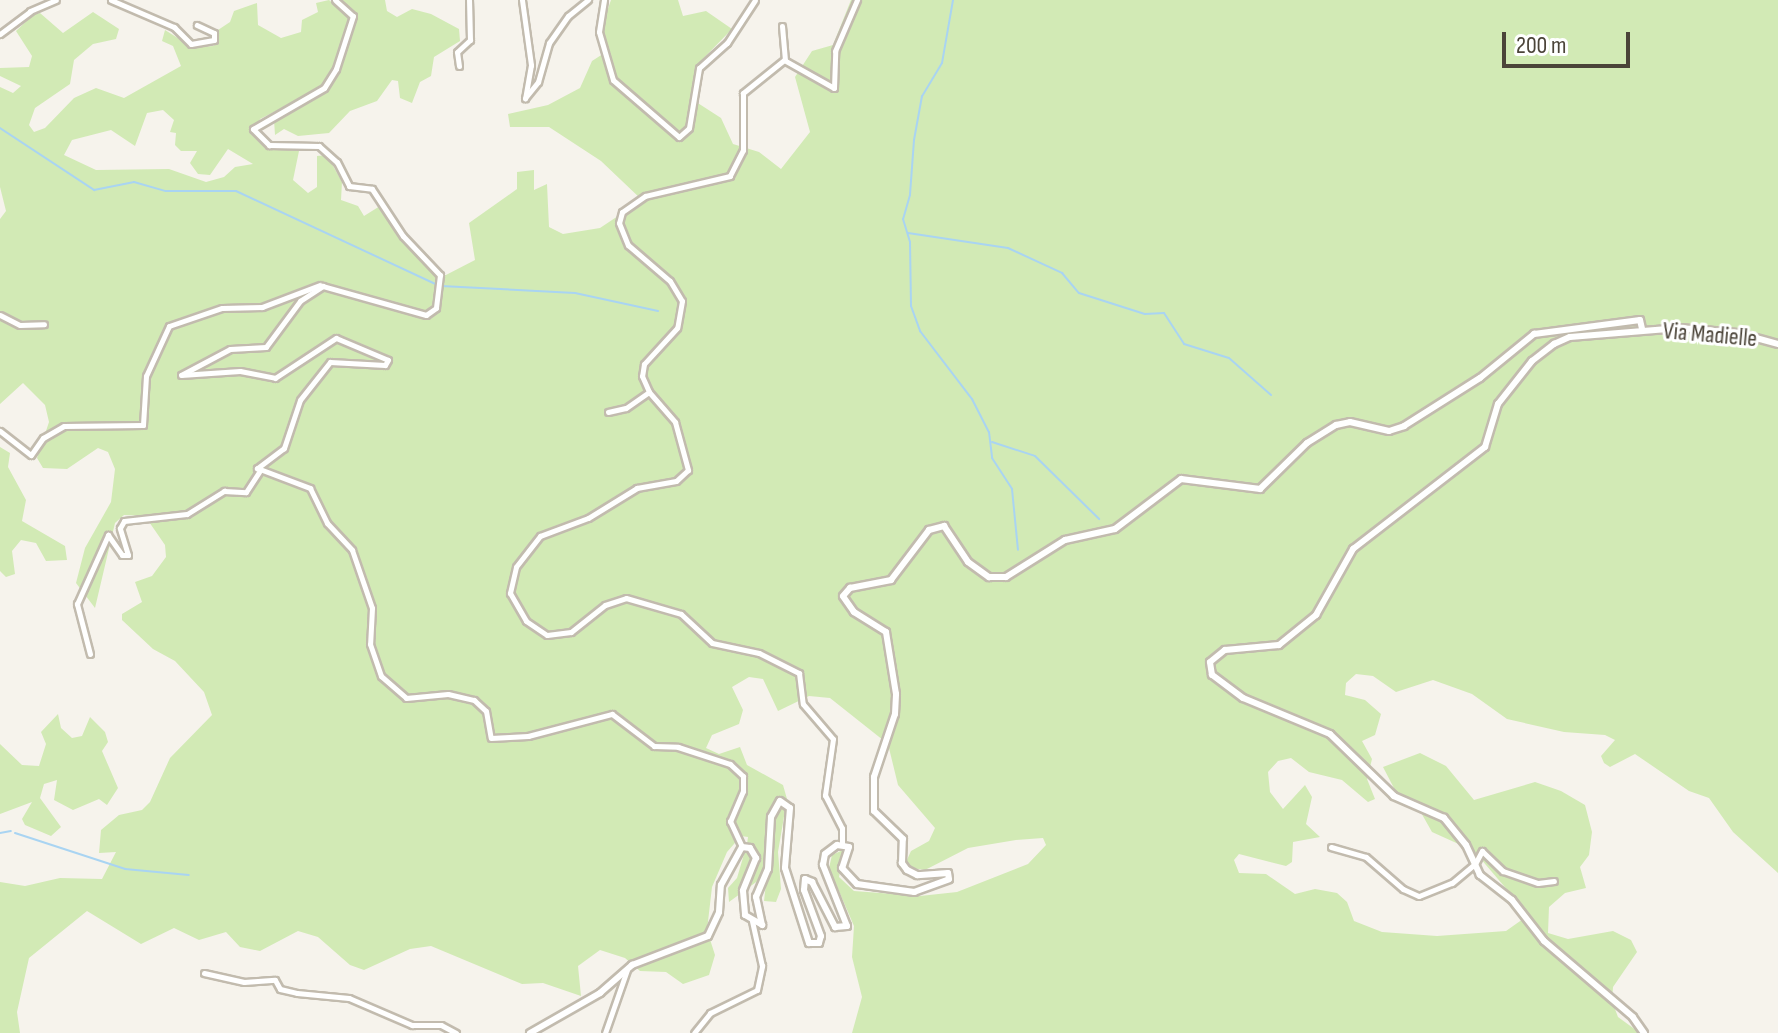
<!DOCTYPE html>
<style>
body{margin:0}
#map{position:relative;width:1778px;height:1033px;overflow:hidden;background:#f6f3ec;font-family:"Sofia Sans Condensed",sans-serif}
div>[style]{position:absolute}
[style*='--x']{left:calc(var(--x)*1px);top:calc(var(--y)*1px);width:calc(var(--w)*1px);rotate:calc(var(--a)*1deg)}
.green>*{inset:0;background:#d2eab5}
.stream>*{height:2px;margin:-1px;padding:0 1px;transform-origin:1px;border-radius:1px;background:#a9d4f2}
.roads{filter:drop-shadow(2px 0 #c2bbae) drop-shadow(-2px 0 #c2bbae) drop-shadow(0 2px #c2bbae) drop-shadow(0 -2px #c2bbae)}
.minor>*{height:5px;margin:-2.5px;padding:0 2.5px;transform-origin:2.5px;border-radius:2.5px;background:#fff}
.tertiary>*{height:6px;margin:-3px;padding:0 3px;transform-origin:3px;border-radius:3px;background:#fff}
span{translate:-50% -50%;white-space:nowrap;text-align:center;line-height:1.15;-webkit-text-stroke:6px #fff;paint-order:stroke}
.street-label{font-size:24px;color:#4b4439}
.scale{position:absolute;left:1502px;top:32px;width:128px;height:36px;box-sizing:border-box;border:4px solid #4b4439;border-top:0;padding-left:10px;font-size:24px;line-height:28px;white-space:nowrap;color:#4b4439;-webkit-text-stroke:6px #fff;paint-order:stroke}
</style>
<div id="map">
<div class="green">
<i style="clip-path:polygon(evenodd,329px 0,351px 18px,333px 69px,318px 90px,260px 119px,255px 138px,268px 148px,299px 151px,293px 180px,308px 193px,317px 187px,317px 156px,327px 155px,342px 182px,341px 200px,358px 206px,364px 216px,380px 206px,399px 237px,436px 275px,444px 276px,475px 260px,469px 223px,517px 189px,517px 172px,534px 170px,534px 190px,547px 184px,549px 227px,563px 234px,600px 228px,642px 200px,601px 161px,549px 127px,510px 127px,508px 114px,548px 105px,580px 88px,592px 61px,609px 50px,602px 26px,611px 0,678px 0,683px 16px,706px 11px,732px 29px,696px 66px,690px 98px,721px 118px,733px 144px,759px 152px,781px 169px,810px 132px,795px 77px,812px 51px,833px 45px,851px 0,1778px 0,1778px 873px,1733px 832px,1709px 798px,1689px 791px,1635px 754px,1610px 767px,1604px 763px,1601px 756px,1615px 740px,1605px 735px,1564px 732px,1507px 719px,1472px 694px,1433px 680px,1396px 692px,1373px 676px,1356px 674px,1346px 683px,1345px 695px,1365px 700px,1381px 714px,1375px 735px,1362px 741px,1372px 759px,1367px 779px,1375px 799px,1368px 802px,1342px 780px,1309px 772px,1291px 758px,1278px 761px,1268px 772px,1270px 792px,1283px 809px,1305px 785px,1312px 797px,1306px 824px,1320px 837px,1293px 842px,1292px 862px,1286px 866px,1239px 854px,1234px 860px,1239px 873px,1266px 874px,1295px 894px,1315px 889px,1337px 893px,1347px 902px,1354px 921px,1382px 932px,1437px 936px,1506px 931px,1523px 919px,1521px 906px,1474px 851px,1432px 832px,1415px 802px,1396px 792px,1383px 767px,1420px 753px,1446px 766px,1474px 800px,1535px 782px,1561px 791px,1585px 805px,1592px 832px,1589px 855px,1580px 867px,1586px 888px,1565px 893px,1549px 907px,1548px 933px,1568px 939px,1613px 931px,1631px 940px,1637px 952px,1613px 987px,1612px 1001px,1618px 1017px,1640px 1033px,852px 1033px,862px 997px,852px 957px,854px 926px,829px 868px,832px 855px,845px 849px,839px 877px,854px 891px,920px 896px,957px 892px,1028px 864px,1046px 845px,1043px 838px,1016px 840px,968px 848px,925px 870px,911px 868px,906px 862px,911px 851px,929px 841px,935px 828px,898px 785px,888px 744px,830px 698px,809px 696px,778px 711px,763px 679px,749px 677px,732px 687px,743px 710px,739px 724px,712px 735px,706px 748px,719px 754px,740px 747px,747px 765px,783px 785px,787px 799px,778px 852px,781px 889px,776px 902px,764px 901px,767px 874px,729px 902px,728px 888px,737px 878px,747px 844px,748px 837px,741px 836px,727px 852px,712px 887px,707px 930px,715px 955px,709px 975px,683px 984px,666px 972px,640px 971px,625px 958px,600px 950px,578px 966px,581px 996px,543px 983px,522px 984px,431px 946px,410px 949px,364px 970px,350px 965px,318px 937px,298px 931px,260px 951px,240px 947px,226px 932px,199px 940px,174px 928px,141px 944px,87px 911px,29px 958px,17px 1012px,20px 1033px,0 1033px,0 882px,25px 886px,60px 878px,102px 879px,116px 852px,99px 853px,101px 830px,119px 815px,142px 810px,150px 802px,170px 758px,212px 715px,204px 692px,175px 661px,153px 649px,122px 620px,122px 614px,142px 602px,135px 582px,152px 576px,166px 557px,165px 545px,145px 516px,124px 515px,115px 523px,95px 608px,76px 583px,85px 548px,111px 502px,115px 469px,108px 452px,98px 448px,67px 469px,43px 468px,37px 458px,49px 422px,45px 405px,23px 383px,0 404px,0 219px,6px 211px,0 187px,0 87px,13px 93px,21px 86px,0 76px,0 68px,29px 67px,32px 56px,16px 31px,34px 14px,40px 13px,63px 33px,93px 12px,119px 29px,116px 39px,93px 44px,74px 60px,70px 84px,35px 108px,29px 125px,34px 132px,45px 128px,74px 98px,96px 88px,124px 98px,181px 66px,173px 46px,162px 41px,165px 30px,192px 47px,214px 46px,218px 30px,230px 22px,234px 11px,257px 3px,258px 25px,281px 38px,301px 32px,302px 20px,318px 12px,316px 3px,329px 0,163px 110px,174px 120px,170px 132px,176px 133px,175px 145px,181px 151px,197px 151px,190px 163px,198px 174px,210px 175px,228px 149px,253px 164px,235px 167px,224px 177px,206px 182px,169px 169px,96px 170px,64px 155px,72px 140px,111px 130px,135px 146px,147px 113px,163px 110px)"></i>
<i style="clip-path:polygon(340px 0,385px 0,387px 11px,397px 17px,412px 9px,431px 14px,459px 29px,460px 41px,434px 57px,431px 76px,420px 82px,412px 103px,400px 98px,398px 81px,392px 80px,377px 101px,350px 111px,329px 133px,298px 136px,284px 129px,275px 135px,274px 120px,323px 94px,338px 76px,358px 15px)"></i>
<i style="clip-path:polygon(0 447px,10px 453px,8px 467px,26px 500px,22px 521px,65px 546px,67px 560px,46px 561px,36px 543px,21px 540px,12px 551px,15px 574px,6px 577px,0 571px)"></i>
<i style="clip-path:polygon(58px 714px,61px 728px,72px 738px,82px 736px,90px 717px,105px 732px,108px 742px,102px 751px,118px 788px,107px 805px,99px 799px,73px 810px,54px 800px,57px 780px,44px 784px,40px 798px,61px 827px,51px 836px,25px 825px,22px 819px,32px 802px,0 814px,0 744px,22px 765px,39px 766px,46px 744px,41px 732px)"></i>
</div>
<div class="stream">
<i style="--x:953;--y:0;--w:64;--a:99.9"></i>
<i style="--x:942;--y:63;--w:39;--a:121"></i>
<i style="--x:922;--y:96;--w:45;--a:100.3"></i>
<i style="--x:914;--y:140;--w:55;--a:94.2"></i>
<i style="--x:910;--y:195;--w:25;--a:106"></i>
<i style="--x:903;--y:219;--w:24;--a:73"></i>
<i style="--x:910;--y:242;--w:64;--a:89.1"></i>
<i style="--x:911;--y:306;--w:27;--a:70"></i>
<i style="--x:920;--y:331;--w:86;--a:52.6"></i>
<i style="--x:972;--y:399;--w:37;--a:63"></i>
<i style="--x:989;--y:432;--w:26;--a:83"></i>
<i style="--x:992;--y:458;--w:37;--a:57"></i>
<i style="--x:1012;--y:489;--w:61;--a:84.4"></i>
<i style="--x:0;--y:128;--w:113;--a:33.4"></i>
<i style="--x:94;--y:190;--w:41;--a:-11.3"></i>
<i style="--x:134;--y:182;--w:33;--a:16"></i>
<i style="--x:166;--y:191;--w:70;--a:0"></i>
<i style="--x:236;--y:191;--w:220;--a:25"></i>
<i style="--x:908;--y:233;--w:101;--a:8.5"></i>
<i style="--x:1008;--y:248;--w:60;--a:24.8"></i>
<i style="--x:1062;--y:273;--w:26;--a:50"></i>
<i style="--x:1079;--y:293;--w:69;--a:17.7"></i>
<i style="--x:1145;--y:314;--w:19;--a:-3"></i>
<i style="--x:1164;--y:313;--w:37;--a:57"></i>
<i style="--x:1184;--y:344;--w:47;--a:17.3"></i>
<i style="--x:1229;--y:358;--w:56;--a:41.4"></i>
<i style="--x:441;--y:286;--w:134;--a:3"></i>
<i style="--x:575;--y:293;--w:85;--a:12.2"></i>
<i style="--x:992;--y:442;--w:45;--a:18"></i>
<i style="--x:1035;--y:456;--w:90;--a:44.5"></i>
<i style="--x:0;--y:833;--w:11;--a:-10"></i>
<i style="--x:15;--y:833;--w:116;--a:18.1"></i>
<i style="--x:125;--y:869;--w:64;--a:5.4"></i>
</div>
<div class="roads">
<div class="minor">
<i style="--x:111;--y:0;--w:69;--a:23.2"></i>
<i style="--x:174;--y:27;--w:24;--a:45"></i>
<i style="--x:191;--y:44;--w:23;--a:-10"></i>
<i style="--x:214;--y:40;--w:7;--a:-90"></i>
<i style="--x:214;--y:33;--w:19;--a:-155"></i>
<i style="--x:335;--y:0;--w:24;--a:42"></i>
<i style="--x:353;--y:16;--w:56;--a:107.8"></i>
<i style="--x:336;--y:69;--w:22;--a:122"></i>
<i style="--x:324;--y:88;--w:82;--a:150"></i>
<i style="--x:253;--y:129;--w:23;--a:45"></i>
<i style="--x:269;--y:145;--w:50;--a:1.1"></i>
<i style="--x:319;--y:146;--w:24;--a:42"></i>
<i style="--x:337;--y:162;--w:27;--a:63"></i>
<i style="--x:349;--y:186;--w:23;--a:7"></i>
<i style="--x:372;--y:189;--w:56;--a:56.6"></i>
<i style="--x:403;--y:236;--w:54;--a:46.5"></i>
<i style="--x:440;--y:275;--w:33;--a:97"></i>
<i style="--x:436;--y:308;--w:12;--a:145"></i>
<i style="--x:426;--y:315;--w:107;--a:-164.3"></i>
<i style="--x:323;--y:286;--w:27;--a:147"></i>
<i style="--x:300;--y:301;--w:57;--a:126.5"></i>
<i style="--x:266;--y:347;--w:36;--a:177"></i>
<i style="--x:230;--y:349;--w:55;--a:152"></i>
<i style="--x:181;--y:375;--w:59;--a:-3.9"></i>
<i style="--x:240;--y:371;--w:36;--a:11"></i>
<i style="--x:275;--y:378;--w:73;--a:-33.3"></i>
<i style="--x:336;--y:338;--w:56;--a:22.9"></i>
<i style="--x:388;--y:360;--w:6;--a:121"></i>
<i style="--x:385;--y:365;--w:55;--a:-176.9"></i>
<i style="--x:330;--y:362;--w:48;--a:128.3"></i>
<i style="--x:300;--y:400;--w:51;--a:108.4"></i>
<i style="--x:284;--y:448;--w:34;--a:143"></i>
<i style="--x:257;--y:468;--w:57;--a:20.7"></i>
<i style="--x:310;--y:488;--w:39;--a:64"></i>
<i style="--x:327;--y:523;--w:37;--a:47"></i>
<i style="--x:352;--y:550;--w:61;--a:71"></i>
<i style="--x:372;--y:608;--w:36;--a:93"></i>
<i style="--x:370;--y:644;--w:34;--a:71"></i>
<i style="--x:381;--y:676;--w:33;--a:41"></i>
<i style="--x:406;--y:698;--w:42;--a:-5.4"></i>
<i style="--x:448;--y:694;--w:27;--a:13"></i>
<i style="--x:474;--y:700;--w:16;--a:43"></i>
<i style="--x:486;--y:711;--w:27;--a:80"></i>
<i style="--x:491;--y:738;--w:37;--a:-3"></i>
<i style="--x:528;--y:736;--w:87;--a:-14.7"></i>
<i style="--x:612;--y:714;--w:53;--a:37.3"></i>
<i style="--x:654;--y:746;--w:24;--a:2"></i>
<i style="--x:678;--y:747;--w:55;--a:18.1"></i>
<i style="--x:730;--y:764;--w:18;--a:43"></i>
<i style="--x:743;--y:776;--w:15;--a:90"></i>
<i style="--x:743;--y:791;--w:33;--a:113"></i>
<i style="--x:730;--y:821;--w:29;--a:65"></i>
<i style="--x:522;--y:0;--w:66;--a:82.1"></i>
<i style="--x:531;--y:65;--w:34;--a:100"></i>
<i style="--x:525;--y:98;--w:21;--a:-51"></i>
<i style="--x:538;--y:82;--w:41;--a:-74.2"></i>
<i style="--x:549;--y:43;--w:33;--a:-55"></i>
<i style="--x:568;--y:16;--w:26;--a:-39"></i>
<i style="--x:604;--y:0;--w:32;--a:99"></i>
<i style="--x:599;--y:32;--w:50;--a:73.7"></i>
<i style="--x:613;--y:80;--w:87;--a:40.8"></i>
<i style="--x:679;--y:137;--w:13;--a:-42"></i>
<i style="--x:689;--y:128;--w:61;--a:-80.5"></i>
<i style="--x:699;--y:68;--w:38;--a:-42"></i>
<i style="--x:727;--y:43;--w:51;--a:-56.9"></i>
<i style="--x:782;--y:26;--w:34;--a:85"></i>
<i style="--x:0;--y:34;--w:38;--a:-37"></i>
<i style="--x:30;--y:11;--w:28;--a:-23"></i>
<i style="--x:459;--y:66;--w:14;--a:-98"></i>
<i style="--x:457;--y:52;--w:18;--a:-43"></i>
<i style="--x:470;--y:40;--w:40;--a:-91.4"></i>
<i style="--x:834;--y:88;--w:57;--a:-150.8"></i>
<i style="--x:784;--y:60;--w:53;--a:141.2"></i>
<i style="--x:743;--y:93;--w:57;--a:90"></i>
<i style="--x:743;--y:150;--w:29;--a:117"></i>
<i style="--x:730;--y:176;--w:87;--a:166.8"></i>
<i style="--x:645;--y:196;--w:28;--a:145"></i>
<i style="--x:622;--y:212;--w:11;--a:105"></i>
<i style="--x:619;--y:223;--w:24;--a:68"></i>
<i style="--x:628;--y:245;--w:55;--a:40.6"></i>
<i style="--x:670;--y:281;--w:23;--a:59"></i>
<i style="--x:682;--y:301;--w:27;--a:100"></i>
<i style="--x:677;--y:328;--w:49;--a:132.5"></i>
<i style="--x:644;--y:364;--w:12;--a:99"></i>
<i style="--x:642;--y:376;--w:17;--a:66"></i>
<i style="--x:649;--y:392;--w:40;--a:49"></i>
<i style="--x:675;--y:422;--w:50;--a:74.8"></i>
<i style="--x:688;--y:470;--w:16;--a:137"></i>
<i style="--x:676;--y:481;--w:40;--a:170"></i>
<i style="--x:637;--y:488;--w:57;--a:148.5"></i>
<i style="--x:588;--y:518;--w:51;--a:159.4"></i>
<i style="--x:540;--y:536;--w:39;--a:128"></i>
<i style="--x:516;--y:567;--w:27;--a:103"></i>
<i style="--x:510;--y:593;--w:32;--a:60"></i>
<i style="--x:526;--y:621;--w:25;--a:34"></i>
<i style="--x:547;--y:635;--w:24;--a:-7"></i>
<i style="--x:571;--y:632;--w:43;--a:-38.5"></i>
<i style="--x:605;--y:605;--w:22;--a:-18"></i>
<i style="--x:626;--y:598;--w:57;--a:16.2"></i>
<i style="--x:681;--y:614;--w:42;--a:43.1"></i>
<i style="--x:712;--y:643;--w:48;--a:12"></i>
<i style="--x:759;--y:653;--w:45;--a:26.6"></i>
<i style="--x:799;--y:673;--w:31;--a:83"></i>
<i style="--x:803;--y:704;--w:46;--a:49.4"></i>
<i style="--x:833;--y:739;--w:57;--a:98.1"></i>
<i style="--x:825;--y:795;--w:37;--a:63"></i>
<i style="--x:842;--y:828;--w:15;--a:90"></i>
<i style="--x:834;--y:88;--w:37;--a:-88"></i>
<i style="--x:835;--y:51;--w:56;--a:-66.7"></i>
<i style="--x:0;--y:315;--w:22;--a:27"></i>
<i style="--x:20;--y:325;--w:24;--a:-2"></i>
<i style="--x:608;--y:412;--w:18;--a:-13"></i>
<i style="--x:626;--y:408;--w:28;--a:-35"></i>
<i style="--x:0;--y:431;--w:39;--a:38"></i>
<i style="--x:31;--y:455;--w:21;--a:-55"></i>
<i style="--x:43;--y:438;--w:24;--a:-30"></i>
<i style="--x:64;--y:426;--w:79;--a:-0.7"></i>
<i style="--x:143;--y:425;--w:49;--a:-86.5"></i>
<i style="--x:146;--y:376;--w:55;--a:-65.3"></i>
<i style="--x:169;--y:326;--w:56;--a:-18.8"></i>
<i style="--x:222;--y:308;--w:40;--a:-1.4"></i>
<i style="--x:262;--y:307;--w:62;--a:-20.8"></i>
<i style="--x:90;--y:654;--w:52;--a:-104.6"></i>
<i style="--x:77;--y:604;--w:76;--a:-65.8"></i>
<i style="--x:108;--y:535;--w:24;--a:55"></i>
<i style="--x:122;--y:555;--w:6;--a:0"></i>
<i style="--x:128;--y:555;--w:28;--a:-107"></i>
<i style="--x:120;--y:528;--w:8;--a:-60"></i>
<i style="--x:124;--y:521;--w:63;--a:-6.3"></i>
<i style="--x:187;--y:514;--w:44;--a:-31.9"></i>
<i style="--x:224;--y:491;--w:22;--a:3"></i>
<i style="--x:246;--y:492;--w:24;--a:-57"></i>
<i style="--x:1331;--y:847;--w:36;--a:16"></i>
<i style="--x:1366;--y:857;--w:49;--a:40.9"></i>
<i style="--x:1403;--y:889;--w:17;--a:24"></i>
<i style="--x:1419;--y:896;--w:35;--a:-22"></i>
<i style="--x:1452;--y:883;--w:30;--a:-40"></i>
<i style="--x:1475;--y:864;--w:15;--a:-62"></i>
<i style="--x:1482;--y:851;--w:29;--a:44"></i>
<i style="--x:1503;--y:871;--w:37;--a:19"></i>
<i style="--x:1538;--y:883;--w:16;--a:-7"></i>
<i style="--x:204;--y:973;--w:41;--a:12.7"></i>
<i style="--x:244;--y:982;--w:31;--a:-4"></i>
<i style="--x:275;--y:980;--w:10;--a:61"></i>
<i style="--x:280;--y:989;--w:17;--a:13"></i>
<i style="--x:297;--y:993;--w:52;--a:5.5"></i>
<i style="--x:349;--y:998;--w:69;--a:23.2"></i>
<i style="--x:412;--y:1025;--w:29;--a:0"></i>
<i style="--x:441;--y:1025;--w:17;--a:28"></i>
<i style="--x:605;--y:1033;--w:67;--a:-70.8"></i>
<i style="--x:694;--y:1033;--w:26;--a:-51"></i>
<i style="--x:710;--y:1013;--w:52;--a:-26.1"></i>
<i style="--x:757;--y:990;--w:25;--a:-78"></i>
<i style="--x:762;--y:966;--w:46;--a:-102.5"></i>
</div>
<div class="tertiary">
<i style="--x:530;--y:1033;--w:81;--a:-29.7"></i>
<i style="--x:600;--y:993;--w:43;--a:-41.2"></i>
<i style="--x:632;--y:965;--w:81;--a:-20.9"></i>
<i style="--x:708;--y:936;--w:26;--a:-65"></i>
<i style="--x:719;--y:912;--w:27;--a:-86"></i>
<i style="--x:721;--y:885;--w:43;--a:-61.1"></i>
<i style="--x:742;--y:847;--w:8;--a:7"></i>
<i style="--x:750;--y:848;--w:12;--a:59"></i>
<i style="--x:756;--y:858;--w:35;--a:112"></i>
<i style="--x:743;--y:891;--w:24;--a:85"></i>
<i style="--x:745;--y:915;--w:20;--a:30"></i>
<i style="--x:762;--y:925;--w:29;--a:-102"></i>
<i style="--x:756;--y:897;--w:30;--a:-67"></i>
<i style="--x:768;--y:869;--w:52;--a:-86.7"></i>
<i style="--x:771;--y:817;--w:18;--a:-61"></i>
<i style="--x:780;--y:801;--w:12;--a:35"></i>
<i style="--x:790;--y:808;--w:60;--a:94.8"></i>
<i style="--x:785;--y:868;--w:79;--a:72.3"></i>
<i style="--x:809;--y:943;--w:10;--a:0"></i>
<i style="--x:819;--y:943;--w:7;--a:-74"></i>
<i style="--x:821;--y:936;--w:49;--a:-110.3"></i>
<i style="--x:804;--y:890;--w:11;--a:-85"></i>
<i style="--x:805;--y:879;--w:8;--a:23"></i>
<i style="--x:812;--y:882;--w:51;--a:62.9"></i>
<i style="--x:835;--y:927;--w:12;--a:-5"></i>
<i style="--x:847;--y:926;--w:66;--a:-111.5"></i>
<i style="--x:823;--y:865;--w:11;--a:-80"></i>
<i style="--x:825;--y:854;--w:15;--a:-37"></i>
<i style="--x:837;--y:845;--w:12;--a:9"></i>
<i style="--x:849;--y:847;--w:22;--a:108"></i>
<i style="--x:842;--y:868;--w:22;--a:47"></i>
<i style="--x:857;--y:884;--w:58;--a:8"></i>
<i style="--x:914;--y:892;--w:37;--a:-20"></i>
<i style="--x:949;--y:879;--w:6;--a:-99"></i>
<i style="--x:948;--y:873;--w:31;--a:176"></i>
<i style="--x:917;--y:875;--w:11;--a:-153"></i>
<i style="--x:907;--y:870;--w:9;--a:-126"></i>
<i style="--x:902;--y:863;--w:24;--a:-88"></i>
<i style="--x:903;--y:839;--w:40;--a:-136"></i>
<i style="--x:874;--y:811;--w:34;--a:-90"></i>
<i style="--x:874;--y:777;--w:66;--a:-71.6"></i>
<i style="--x:895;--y:714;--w:20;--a:-87"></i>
<i style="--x:896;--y:694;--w:63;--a:-99.2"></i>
<i style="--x:886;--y:632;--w:38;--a:-148"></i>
<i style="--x:854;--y:612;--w:19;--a:-125"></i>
<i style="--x:843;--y:596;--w:11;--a:-49"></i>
<i style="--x:850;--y:588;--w:42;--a:-11"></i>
<i style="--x:891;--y:580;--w:63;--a:-52.8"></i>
<i style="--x:929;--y:530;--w:16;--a:-15"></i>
<i style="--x:944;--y:526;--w:43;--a:56.3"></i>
<i style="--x:968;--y:562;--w:26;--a:36"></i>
<i style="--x:989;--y:577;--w:17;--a:0"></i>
<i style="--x:1006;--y:577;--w:70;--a:-32.1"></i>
<i style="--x:1065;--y:540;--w:51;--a:-12.4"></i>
<i style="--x:1115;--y:529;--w:83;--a:-37.1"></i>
<i style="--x:1181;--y:479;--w:80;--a:7.2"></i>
<i style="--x:1260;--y:489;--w:66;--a:-44.4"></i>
<i style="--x:1307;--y:443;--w:34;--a:-32"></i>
<i style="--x:1336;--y:425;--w:14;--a:-12"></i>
<i style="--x:1350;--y:422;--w:40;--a:13"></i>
<i style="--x:1389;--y:431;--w:16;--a:-18"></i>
<i style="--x:1404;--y:426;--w:90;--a:-32.3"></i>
<i style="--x:1480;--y:378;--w:70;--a:-39.2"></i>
<i style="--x:1534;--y:334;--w:107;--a:-7.5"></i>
<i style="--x:1640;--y:320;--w:9;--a:77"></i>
<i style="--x:1644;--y:1033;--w:19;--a:-125"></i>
<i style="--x:1633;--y:1017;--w:117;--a:-139.5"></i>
<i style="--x:1544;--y:941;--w:52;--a:-128"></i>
<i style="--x:1512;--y:900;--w:41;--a:-142"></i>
<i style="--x:1480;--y:875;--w:33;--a:-115"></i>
<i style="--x:1466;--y:845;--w:35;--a:-129"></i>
<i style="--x:1444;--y:818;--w:55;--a:-156.3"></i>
<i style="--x:1394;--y:796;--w:89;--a:-135.9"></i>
<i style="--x:1330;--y:734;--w:94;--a:-157.5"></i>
<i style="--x:1243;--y:698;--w:39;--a:-143"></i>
<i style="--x:1212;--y:675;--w:13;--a:-99"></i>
<i style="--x:1210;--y:662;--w:19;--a:-39"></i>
<i style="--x:1225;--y:650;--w:54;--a:-5.3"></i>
<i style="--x:1279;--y:645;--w:48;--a:-39"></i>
<i style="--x:1316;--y:615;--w:76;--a:-60.7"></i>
<i style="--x:1353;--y:549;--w:167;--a:-37.7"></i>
<i style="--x:1485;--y:447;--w:45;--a:-73.2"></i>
<i style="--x:1498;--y:404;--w:55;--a:-51.7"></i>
<i style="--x:1532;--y:361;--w:28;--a:-38"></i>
<i style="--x:1554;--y:344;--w:17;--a:-24"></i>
<i style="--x:1570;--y:337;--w:110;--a:-4.7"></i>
<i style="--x:1680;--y:328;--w:58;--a:4.9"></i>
<i style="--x:1738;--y:333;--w:41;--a:15.4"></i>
</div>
</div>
<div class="street-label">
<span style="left:1710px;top:335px;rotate:5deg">Via Madielle</span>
</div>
<div class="scale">200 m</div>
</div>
